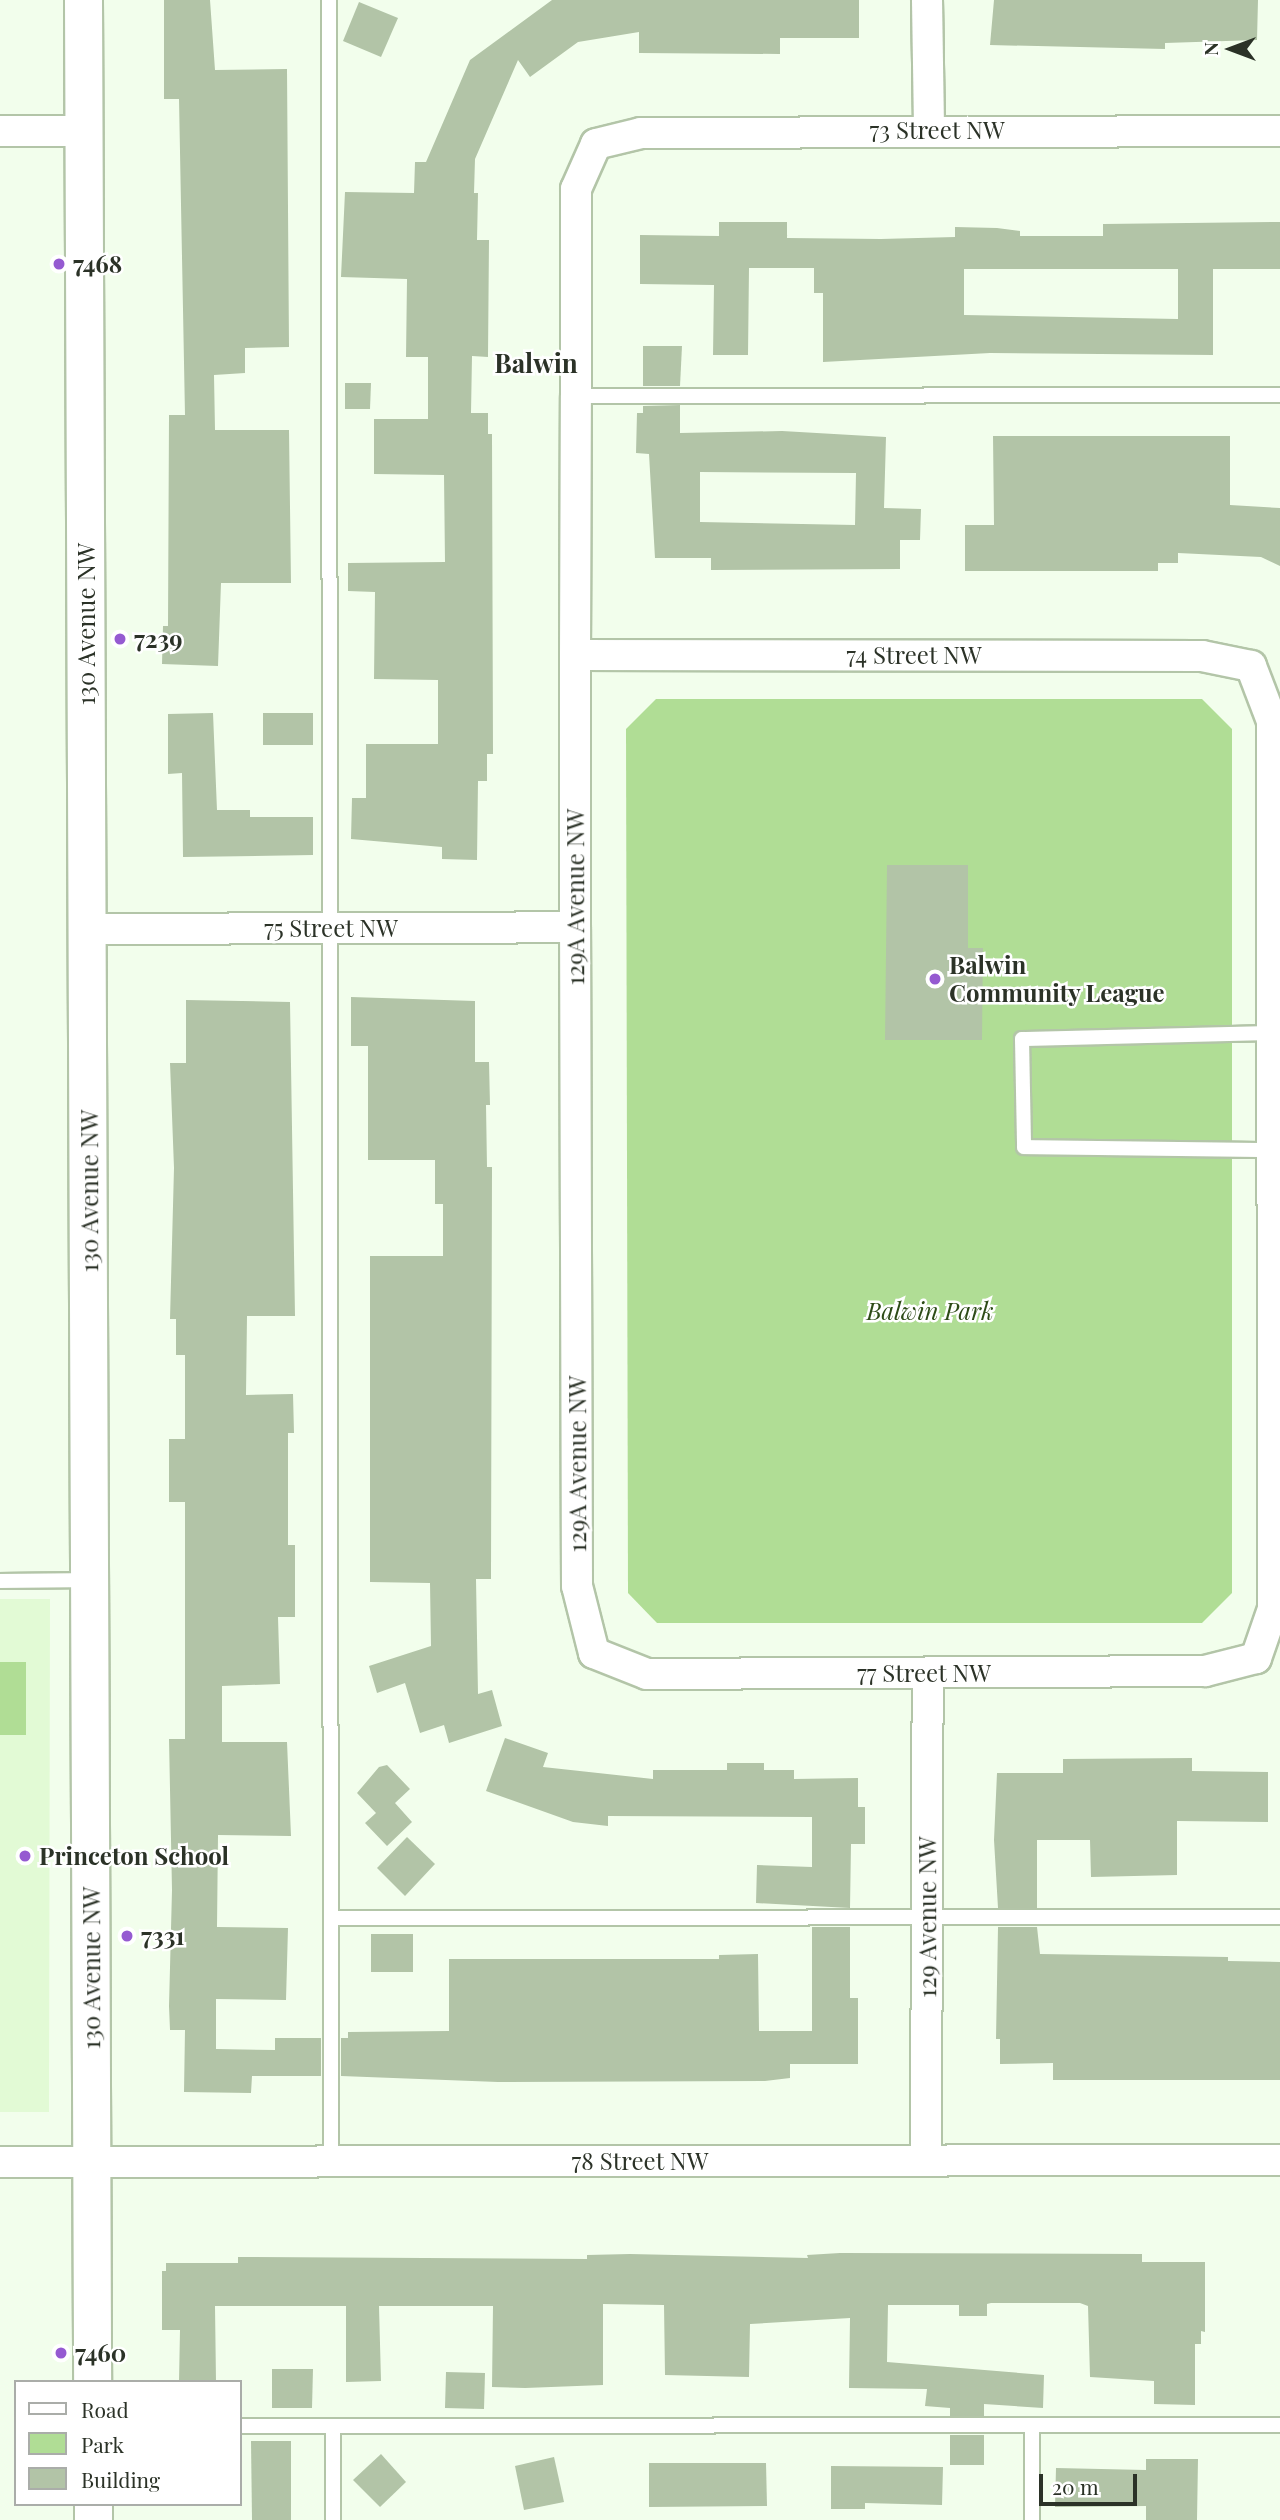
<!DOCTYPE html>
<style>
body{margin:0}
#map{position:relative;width:1280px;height:2520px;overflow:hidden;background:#f2feec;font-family:"Playfair Display",serif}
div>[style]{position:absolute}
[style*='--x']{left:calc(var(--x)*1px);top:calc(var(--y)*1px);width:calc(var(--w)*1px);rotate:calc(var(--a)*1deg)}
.built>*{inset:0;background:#e2fad5}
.green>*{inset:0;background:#b0dd95}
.building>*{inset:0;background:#b2c4a7}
.roads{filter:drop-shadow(2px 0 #b3c5a8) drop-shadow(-2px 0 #b3c5a8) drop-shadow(0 2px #b3c5a8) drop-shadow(0 -2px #b3c5a8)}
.service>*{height:14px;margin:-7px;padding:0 7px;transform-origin:7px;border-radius:7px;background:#fff}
.minor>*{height:30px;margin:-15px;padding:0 15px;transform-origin:15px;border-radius:15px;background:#fff}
.tertiary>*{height:37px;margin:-18.5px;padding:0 18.5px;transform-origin:18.5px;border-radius:18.5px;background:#fff}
.dots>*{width:19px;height:19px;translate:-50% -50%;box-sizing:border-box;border:4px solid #fff;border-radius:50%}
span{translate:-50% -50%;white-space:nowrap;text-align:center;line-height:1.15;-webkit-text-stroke:5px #fff;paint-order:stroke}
.street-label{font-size:24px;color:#2b3227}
.poi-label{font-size:24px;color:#2b3227;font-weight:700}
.left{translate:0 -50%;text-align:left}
.park-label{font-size:24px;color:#2d4b17;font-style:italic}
.neighbourhood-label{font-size:26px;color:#2b3227;font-weight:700}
.legend{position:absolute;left:14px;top:2380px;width:228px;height:126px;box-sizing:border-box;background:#fff;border:2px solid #aaada9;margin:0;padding:9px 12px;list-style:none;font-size:21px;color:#2b3227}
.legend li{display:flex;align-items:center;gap:14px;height:35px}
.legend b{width:35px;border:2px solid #aaada9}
.north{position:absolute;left:1196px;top:14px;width:70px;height:70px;-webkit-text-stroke:5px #fff;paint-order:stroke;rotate:270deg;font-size:19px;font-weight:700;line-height:28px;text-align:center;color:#2b3227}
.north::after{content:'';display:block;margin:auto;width:24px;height:32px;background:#2b3227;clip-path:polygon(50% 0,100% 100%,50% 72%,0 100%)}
.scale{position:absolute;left:1039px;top:2474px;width:98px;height:32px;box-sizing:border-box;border:4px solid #2b3227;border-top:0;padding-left:9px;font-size:21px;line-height:24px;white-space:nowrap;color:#2b3227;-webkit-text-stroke:5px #fff;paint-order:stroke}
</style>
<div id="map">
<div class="built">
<i style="clip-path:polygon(0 1599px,50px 1599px,49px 2112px,0 2112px)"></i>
</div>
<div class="green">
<i style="clip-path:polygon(656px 699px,1202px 699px,1232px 729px,1232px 1593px,1202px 1623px,657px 1623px,628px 1593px,626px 729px)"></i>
<i style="clip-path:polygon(0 1662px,26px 1662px,26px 1735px,0 1735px)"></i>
</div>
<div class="building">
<i style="clip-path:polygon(164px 0,210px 0,215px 70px,287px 69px,289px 347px,245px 348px,245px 373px,214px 375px,215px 430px,289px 430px,291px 583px,221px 583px,218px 666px,162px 664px,163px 626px,168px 626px,169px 415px,185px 415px,179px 99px,164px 99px)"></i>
<i style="clip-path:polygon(552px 0,859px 0,859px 38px,780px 38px,780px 54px,639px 53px,639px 32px,578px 42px,530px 77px,518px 60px,475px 159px,474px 193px,478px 193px,477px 240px,489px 240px,488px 357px,472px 356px,471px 413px,488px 413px,488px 434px,492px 434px,493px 754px,487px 754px,487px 781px,478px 781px,477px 860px,442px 859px,442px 847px,351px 839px,352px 798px,366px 798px,366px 744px,438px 744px,438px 680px,374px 679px,375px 592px,348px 591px,348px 563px,445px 562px,444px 475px,374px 474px,374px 419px,428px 419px,428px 357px,406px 357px,407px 279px,341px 277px,345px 192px,414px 193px,415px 162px,426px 162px,470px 60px)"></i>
<i style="clip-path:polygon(994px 0,1258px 0,1257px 40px,1165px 43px,1165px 49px,990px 45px)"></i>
<i style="clip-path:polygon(359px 2px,398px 18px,381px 57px,343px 41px)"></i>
<i style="clip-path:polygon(evenodd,719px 222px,787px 222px,787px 238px,881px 239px,955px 237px,955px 227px,997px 228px,1020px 231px,1020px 236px,1103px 236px,1103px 224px,1280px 222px,1280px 269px,1213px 269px,1213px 355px,990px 353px,823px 362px,823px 293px,814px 293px,814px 268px,749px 268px,748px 355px,713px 355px,714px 285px,640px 284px,640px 235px,719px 236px,719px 222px,964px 269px,1178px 269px,1178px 319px,964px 315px,964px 269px)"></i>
<i style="clip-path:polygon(643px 346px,682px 346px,680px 386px,643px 386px)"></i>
<i style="clip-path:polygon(345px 383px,371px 383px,370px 409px,345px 409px)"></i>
<i style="clip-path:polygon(evenodd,680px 405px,680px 433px,782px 431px,886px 437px,884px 508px,921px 509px,920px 540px,900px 540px,900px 569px,711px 570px,711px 558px,655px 558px,649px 454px,636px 453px,637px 413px,643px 413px,643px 406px,680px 405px,700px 472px,856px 473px,855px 525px,700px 522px,700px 472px)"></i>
<i style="clip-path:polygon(993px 436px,1230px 436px,1230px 505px,1280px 508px,1280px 566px,1261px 557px,1178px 553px,1178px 563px,1158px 563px,1158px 571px,965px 571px,965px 525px,994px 525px)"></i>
<i style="clip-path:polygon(213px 713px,217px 810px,250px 810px,250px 817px,313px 817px,313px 855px,183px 857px,182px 773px,168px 774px,168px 714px)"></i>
<i style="clip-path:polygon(263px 713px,313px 713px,313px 745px,263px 745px)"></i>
<i style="clip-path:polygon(887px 865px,968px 865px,968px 948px,983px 948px,982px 1040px,885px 1040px)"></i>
<i style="clip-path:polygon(351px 997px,475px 1001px,475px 1062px,489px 1062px,490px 1105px,486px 1105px,487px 1167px,492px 1167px,491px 1579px,476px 1579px,478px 1694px,492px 1690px,502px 1726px,449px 1743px,444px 1725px,420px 1733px,405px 1683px,377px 1693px,369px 1666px,431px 1646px,430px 1583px,370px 1582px,370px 1256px,443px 1256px,443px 1204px,435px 1204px,435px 1160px,368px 1160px,368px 1046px,351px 1046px)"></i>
<i style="clip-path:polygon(186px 1000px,290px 1002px,295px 1316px,247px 1316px,246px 1395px,293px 1394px,294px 1433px,288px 1433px,288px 1545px,295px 1545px,295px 1617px,278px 1617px,280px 1684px,222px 1686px,222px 1742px,287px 1742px,291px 1836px,218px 1835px,217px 1927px,288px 1928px,286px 2000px,216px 1999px,216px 2049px,275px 2050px,275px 2038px,321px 2038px,321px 2076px,252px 2076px,251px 2093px,184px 2092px,185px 2030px,170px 2030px,169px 2006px,172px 1890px,169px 1739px,185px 1739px,185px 1502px,169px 1502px,169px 1439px,185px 1439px,185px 1355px,176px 1355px,176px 1319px,170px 1319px,174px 1168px,170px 1063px,186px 1063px)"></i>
<i style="clip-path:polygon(505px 1738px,548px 1753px,543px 1767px,653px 1779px,653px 1770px,727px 1770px,727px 1763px,764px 1763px,764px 1770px,794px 1770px,794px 1779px,858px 1778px,858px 1807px,865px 1807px,865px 1844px,851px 1844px,850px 1908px,756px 1903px,757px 1865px,812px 1867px,812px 1817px,608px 1816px,608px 1826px,573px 1822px,486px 1791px)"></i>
<i style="clip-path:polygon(1192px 1758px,1192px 1771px,1268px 1772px,1268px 1822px,1177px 1821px,1177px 1875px,1091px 1877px,1090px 1840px,1037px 1840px,1037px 1908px,998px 1908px,994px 1840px,997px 1773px,1063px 1773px,1063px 1759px)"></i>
<i style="clip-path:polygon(387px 1765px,410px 1789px,395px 1803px,412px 1822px,387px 1846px,365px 1823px,376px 1813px,357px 1793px,379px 1767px)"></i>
<i style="clip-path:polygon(407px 1837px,435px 1864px,405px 1896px,377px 1868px)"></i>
<i style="clip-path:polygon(812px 1927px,850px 1927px,850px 1998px,858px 1998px,858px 2064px,790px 2064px,790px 2078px,765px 2081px,498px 2082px,341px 2076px,341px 2038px,348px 2038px,348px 2032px,449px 2031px,449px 1959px,719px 1959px,719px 1955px,758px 1954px,759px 2031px,812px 2031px)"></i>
<i style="clip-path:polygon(998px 1927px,1037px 1927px,1040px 1954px,1228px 1957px,1228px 1961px,1280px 1962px,1280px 2080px,1053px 2080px,1053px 2063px,1000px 2064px,1000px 2039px,996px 2039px)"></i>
<i style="clip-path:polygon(371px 1934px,413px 1934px,413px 1972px,371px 1972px)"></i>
<i style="clip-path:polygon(840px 2253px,1142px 2254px,1142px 2262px,1205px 2262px,1205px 2332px,1201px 2331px,1201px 2344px,1195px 2344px,1195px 2405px,1154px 2404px,1154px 2381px,1090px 2377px,1088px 2306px,1080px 2303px,991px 2303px,987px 2304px,987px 2316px,959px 2316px,959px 2305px,888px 2305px,887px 2362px,1044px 2375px,1043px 2408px,984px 2404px,984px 2416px,950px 2416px,950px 2408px,925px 2406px,927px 2389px,849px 2388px,850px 2318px,750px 2324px,749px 2377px,665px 2375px,664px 2305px,603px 2304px,603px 2385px,525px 2388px,492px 2387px,493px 2306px,379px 2306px,381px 2381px,346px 2382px,346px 2306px,215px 2306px,216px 2382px,179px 2382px,180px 2330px,162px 2330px,162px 2271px,166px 2271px,166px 2263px,238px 2263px,238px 2257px,587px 2259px,587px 2255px,630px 2254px,808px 2258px,807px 2255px)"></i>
<i style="clip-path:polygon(272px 2369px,313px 2369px,312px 2408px,272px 2408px)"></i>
<i style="clip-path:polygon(446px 2372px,485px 2373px,484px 2409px,445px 2408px)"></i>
<i style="clip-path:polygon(950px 2435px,984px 2435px,984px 2465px,950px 2465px)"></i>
<i style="clip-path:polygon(251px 2441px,291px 2441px,291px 2520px,252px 2520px)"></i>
<i style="clip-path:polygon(381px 2454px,406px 2482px,380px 2507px,353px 2480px)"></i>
<i style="clip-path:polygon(554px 2457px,564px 2502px,524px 2510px,515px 2466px)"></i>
<i style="clip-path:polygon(1146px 2459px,1198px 2459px,1197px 2520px,1146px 2520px,1146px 2506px,1055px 2507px,1056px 2468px,1146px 2470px)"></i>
<i style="clip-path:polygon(649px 2463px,766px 2463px,767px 2506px,649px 2507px)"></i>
<i style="clip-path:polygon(831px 2466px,943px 2467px,942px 2505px,865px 2503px,865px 2509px,831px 2509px)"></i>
</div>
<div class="roads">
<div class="service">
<i style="--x:329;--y:0;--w:2162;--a:89.95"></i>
<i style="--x:576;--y:396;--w:704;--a:-0.08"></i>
<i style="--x:1273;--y:1033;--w:251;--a:178.6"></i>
<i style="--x:1022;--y:1039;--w:108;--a:88.9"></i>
<i style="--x:1024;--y:1147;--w:249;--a:0.7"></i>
<i style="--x:0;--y:1581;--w:90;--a:-0.6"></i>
<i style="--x:334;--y:1918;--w:946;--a:-0.06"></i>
<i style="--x:240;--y:2426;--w:1040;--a:-0.06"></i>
<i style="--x:1032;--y:2427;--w:93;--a:90"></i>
<i style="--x:333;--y:2520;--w:94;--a:-90"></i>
</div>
<div class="minor">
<i style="--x:927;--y:0;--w:130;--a:89.1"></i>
<i style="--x:0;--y:131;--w:85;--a:0"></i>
<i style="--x:575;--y:655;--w:627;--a:0.09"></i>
<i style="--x:1202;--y:656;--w:50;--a:11.5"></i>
<i style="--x:1251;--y:666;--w:59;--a:69.1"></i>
<i style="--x:1272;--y:721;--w:888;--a:89.94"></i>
<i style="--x:1273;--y:1609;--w:52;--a:109.1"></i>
<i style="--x:1256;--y:1658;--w:53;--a:165.7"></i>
<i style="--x:1205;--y:1671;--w:558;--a:179.69"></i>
<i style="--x:647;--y:1674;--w:57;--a:-158.4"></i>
<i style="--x:594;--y:1653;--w:69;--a:-104.2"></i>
<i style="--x:577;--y:1586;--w:659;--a:-90.17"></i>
<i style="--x:575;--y:927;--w:272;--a:-90"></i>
<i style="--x:575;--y:655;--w:259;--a:-89.8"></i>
<i style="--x:576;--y:396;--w:207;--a:-90"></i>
<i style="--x:576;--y:189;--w:49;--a:-66"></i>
<i style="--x:596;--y:144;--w:46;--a:-13.7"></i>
<i style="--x:641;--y:133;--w:639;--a:-0.18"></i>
<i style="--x:87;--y:929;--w:488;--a:-0.2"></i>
<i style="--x:926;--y:2160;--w:487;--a:-89.8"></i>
<i style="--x:0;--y:2162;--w:1280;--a:-0.09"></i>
</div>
<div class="tertiary">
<i style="--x:83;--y:0;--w:2382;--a:89.78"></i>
<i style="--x:93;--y:2520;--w:16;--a:-90"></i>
</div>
</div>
<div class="dots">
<i style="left:59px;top:264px;background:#955ad1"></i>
<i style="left:120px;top:639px;background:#955ad1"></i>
<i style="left:935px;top:979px;background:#955ad1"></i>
<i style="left:25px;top:1856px;background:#955ad1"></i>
<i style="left:127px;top:1936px;background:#955ad1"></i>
<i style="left:61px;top:2353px;background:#955ad1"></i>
</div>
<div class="street-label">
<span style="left:937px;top:130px">73 Street NW</span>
<span style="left:86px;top:624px;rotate:-90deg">130 Avenue NW</span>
<span style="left:914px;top:655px">74 Street NW</span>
<span style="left:575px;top:897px;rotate:-90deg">129A Avenue NW</span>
<span style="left:331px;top:928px">75 Street NW</span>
<span style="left:89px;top:1191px;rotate:-90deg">130 Avenue NW</span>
<span style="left:577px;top:1464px;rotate:-90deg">129A Avenue NW</span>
<span style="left:924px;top:1673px">77 Street NW</span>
<span style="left:927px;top:1917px;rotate:-90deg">129 Avenue NW</span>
<span style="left:91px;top:1968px;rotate:-90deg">130 Avenue NW</span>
<span style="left:640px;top:2161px">78 Street NW</span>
</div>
<div class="poi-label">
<span class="left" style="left:73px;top:264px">7468</span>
<span class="left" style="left:134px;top:639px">7239</span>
<span class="left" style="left:949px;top:979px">Balwin<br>Community League</span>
<span class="left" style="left:39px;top:1856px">Princeton School</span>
<span class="left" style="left:141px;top:1936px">7331</span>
<span class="left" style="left:75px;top:2353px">7460</span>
</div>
<div class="park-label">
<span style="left:930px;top:1311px">Balwin Park</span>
</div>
<div class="neighbourhood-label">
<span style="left:536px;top:363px">Balwin</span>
</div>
<ul class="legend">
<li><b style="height:9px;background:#fff"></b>Road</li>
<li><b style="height:19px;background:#b0dd95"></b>Park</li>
<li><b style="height:19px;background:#b2c4a7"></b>Building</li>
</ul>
<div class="north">N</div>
<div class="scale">20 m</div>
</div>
